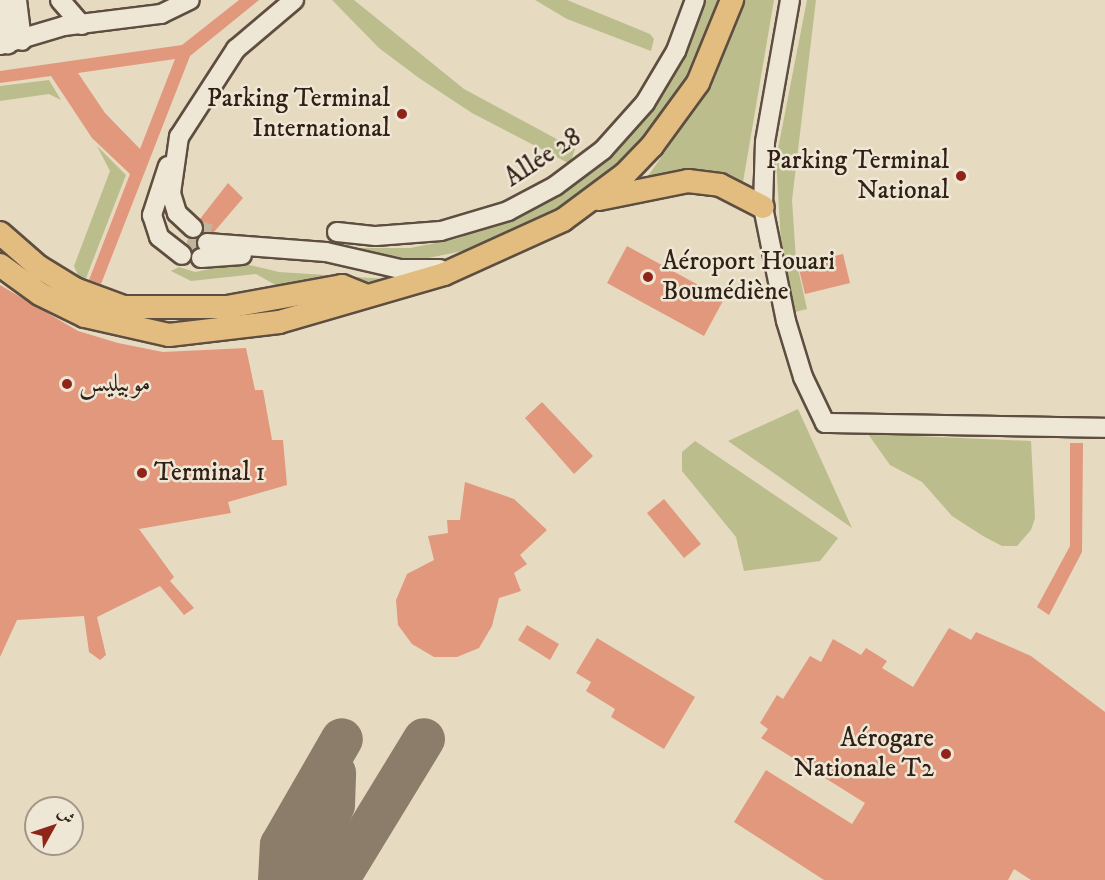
<!DOCTYPE html>
<meta charset="utf-8">
<style>
body{margin:0}
#map{position:relative;width:1105px;height:880px;overflow:hidden;background:#e6dac0;font-family:"IM FELL DW Pica",Amiri,serif}
div>[style]{position:absolute}
[style*='--x']{left:calc(var(--x)*1px);top:calc(var(--y)*1px);width:calc(var(--w)*1px);rotate:calc(var(--a)*1deg)}
.green>*{inset:0;background:#bcbd8d}
.taxiway>*{height:42px;margin:-21px;padding:0 21px;transform-origin:21px;border-radius:21px;background:#8c7d6b}
.building>*{inset:0;background:#e1987d}
.minor-tunnel>*{height:18px;margin-top:-9px;transform-origin:0;background:repeating-linear-gradient(90deg,#c2b59e 0 18px,transparent 0 27px)}
.roads{filter:drop-shadow(2px 0 #5e4e40) drop-shadow(-2px 0 #5e4e40) drop-shadow(0 2px #5e4e40) drop-shadow(0 -2px #5e4e40)}
.minor>*{height:18px;margin:-9px;padding:0 9px;transform-origin:9px;border-radius:9px;background:#efe7d6}
.major>*{height:22px;margin:-11px;padding:0 11px;transform-origin:11px;border-radius:11px;background:#e3bd80}
.dots>*{width:16px;height:16px;translate:-50% -50%;box-sizing:border-box;border:3px solid #efe7d6;border-radius:50%}
span{translate:-50% -50%;white-space:nowrap;text-align:center;line-height:1.15;-webkit-text-stroke:5px #efe7d6;paint-order:stroke}
.poi-label{font-size:26px;color:#312016}
.right{translate:-100% -50%;text-align:right}
.left{translate:0 -50%;text-align:left}
.street-label{font-size:26px;color:#312016}
.north{position:absolute;left:24px;top:796px;width:60px;height:60px;box-sizing:border-box;background:#efe7d6;border:2px solid #a39789;border-radius:50%;rotate:50deg;font-size:16px;font-weight:700;line-height:24px;text-align:center;color:#312016}
.north::after{content:'';display:block;margin:auto;width:21px;height:27px;background:#8f2418;clip-path:polygon(50% 0,100% 100%,50% 72%,0 100%)}
</style>
<div id="map">
<div class="green">
<i style="clip-path:polygon(332px 0,354px 0,464px 89px,575px 149px,570px 164px,472px 113px,419px 78px,379px 48px)"></i>
<i style="clip-path:polygon(535px 0,567px 0,650px 34px,654px 39px,651px 51px,567px 19px)"></i>
<i style="clip-path:polygon(700px 0,720px 0,703px 49px,677px 97px,629px 156px,567px 206px,491px 245px,419px 260px,394px 262px,315px 248px,410px 248px,456px 239px,502px 221px,623px 133px)"></i>
<i style="clip-path:polygon(743px 0,774px 0,741px 194px,687px 176px,648px 176px,709px 89px)"></i>
<i style="clip-path:polygon(807px 0,816px 0,792px 200px,796px 260px,807px 309px,795px 312px,781px 243px,776px 159px)"></i>
<i style="clip-path:polygon(49px 80px,61px 100px,49px 94px,0 101px,0 86px)"></i>
<i style="clip-path:polygon(97px 146px,126px 175px,83px 286px,74px 266px,110px 171px)"></i>
<i style="clip-path:polygon(241px 263px,279px 272px,402px 280px,279px 287px,256px 274px,191px 281px,171px 271px,179px 267px,195px 272px)"></i>
<i style="clip-path:polygon(798px 409px,852px 528px,728px 441px)"></i>
<i style="clip-path:polygon(868px 434px,1031px 441px,1035px 518px,1031px 530px,1017px 546px,1002px 546px,983px 536px,952px 516px,922px 482px,890px 465px)"></i>
<i style="clip-path:polygon(695px 441px,838px 538px,820px 561px,744px 571px,736px 537px,682px 471px,682px 452px)"></i>
</div>
<div class="taxiway">
<i style="--x:279;--y:880;--w:35;--a:-87"></i>
<i style="--x:281;--y:845;--w:122;--a:-60.1"></i>
<i style="--x:300;--y:880;--w:82;--a:-65.6"></i>
<i style="--x:334;--y:805;--w:32;--a:-88"></i>
<i style="--x:338;--y:880;--w:165;--a:-58.6"></i>
</div>
<div class="building">
<i style="clip-path:polygon(evenodd,239px 0,259px 0,190px 56px,101px 284px,89px 280px,130px 174px,92px 138px,51px 76px,0 83px,0 71px,182px 45px,239px 0,175px 59px,140px 149px,105px 113px,78px 73px,175px 59px)"></i>
<i style="clip-path:polygon(228px 183px,243px 198px,214px 232px,203px 233px,200px 219px)"></i>
<i style="clip-path:polygon(627px 246px,724px 299px,704px 336px,607px 283px)"></i>
<i style="clip-path:polygon(843px 254px,850px 283px,805px 294px,798px 265px)"></i>
<i style="clip-path:polygon(0 285px,78px 331px,118px 343px,163px 352px,246px 348px,255px 390px,263px 390px,272px 440px,283px 440px,287px 485px,228px 502px,231px 513px,139px 529px,174px 577px,170px 581px,194px 608px,184px 615px,160px 586px,97px 617px,106px 655px,100px 660px,89px 652px,84px 616px,17px 620px,0 657px)"></i>
<i style="clip-path:polygon(542px 402px,593px 456px,574px 474px,525px 418px)"></i>
<i style="clip-path:polygon(1070px 443px,1083px 443px,1082px 552px,1049px 615px,1037px 607px,1070px 546px)"></i>
<i style="clip-path:polygon(465px 482px,514px 499px,547px 530px,520px 555px,527px 564px,514px 573px,521px 591px,499px 598px,492px 626px,479px 648px,457px 657px,434px 657px,412px 644px,398px 625px,396px 600px,407px 574px,434px 560px,428px 536px,448px 533px,447px 520px,460px 520px)"></i>
<i style="clip-path:polygon(664px 499px,701px 544px,684px 558px,647px 513px)"></i>
<i style="clip-path:polygon(527px 625px,559px 644px,550px 660px,518px 640px)"></i>
<i style="clip-path:polygon(949px 628px,971px 640px,976px 632px,1031px 656px,1105px 712px,1105px 880px,1031px 880px,1014px 869px,1008px 880px,824px 880px,734px 822px,766px 770px,852px 824px,865px 803px,761px 738px,768px 729px,760px 723px,777px 695px,783px 699px,810px 656px,821px 662px,833px 639px,861px 655px,866px 648px,887px 661px,882px 668px,913px 687px)"></i>
<i style="clip-path:polygon(597px 638px,695px 697px,664px 749px,611px 717px,615px 709px,586px 691px,591px 682px,576px 673px)"></i>
</div>
<div class="minor-tunnel">
<i style="--x:193;--y:228;--w:21;--a:17"></i>
<i style="--x:186;--y:246;--w:18;--a:13"></i>
</div>
<div class="roads">
<div class="minor">
<i style="--x:17;--y:0;--w:41;--a:83"></i>
<i style="--x:60;--y:0;--w:33;--a:49"></i>
<i style="--x:790;--y:0;--w:144;--a:100"></i>
<i style="--x:765;--y:142;--w:65;--a:91.8"></i>
<i style="--x:763;--y:207;--w:116;--a:78.6"></i>
<i style="--x:786;--y:321;--w:59;--a:73.1"></i>
<i style="--x:803;--y:377;--w:51;--a:64.4"></i>
<i style="--x:825;--y:423;--w:280;--a:1"></i>
<i style="--x:1;--y:1;--w:44;--a:80.8"></i>
<i style="--x:0;--y:45;--w:67;--a:-16.5"></i>
<i style="--x:64;--y:26;--w:98;--a:-7.1"></i>
<i style="--x:161;--y:14;--w:32;--a:-26"></i>
<i style="--x:168;--y:166;--w:52;--a:108.1"></i>
<i style="--x:152;--y:215;--w:23;--a:72"></i>
<i style="--x:159;--y:237;--w:29;--a:38"></i>
<i style="--x:193;--y:228;--w:22;--a:-137"></i>
<i style="--x:177;--y:213;--w:21;--a:-107"></i>
<i style="--x:171;--y:193;--w:57;--a:-81.9"></i>
<i style="--x:179;--y:137;--w:105;--a:-57.1"></i>
<i style="--x:236;--y:49;--w:76;--a:-40.2"></i>
<i style="--x:337;--y:232;--w:39;--a:6"></i>
<i style="--x:376;--y:236;--w:65;--a:-4.4"></i>
<i style="--x:441;--y:231;--w:70;--a:-16.6"></i>
<i style="--x:508;--y:211;--w:53;--a:-28"></i>
<i style="--x:555;--y:186;--w:60;--a:-36.9"></i>
<i style="--x:603;--y:150;--w:63;--a:-48.2"></i>
<i style="--x:645;--y:103;--w:61;--a:-59.2"></i>
<i style="--x:676;--y:51;--w:54;--a:-69.6"></i>
<i style="--x:207;--y:243;--w:119;--a:4.3"></i>
<i style="--x:326;--y:252;--w:76;--a:12.9"></i>
<i style="--x:400;--y:269;--w:40;--a:0"></i>
<i style="--x:201;--y:258;--w:41;--a:-4.2"></i>
</div>
<div class="major">
<i style="--x:599;--y:199;--w:91;--a:-11.4"></i>
<i style="--x:688;--y:181;--w:32;--a:7"></i>
<i style="--x:720;--y:185;--w:48;--a:27.1"></i>
<i style="--x:0;--y:233;--w:52;--a:41.1"></i>
<i style="--x:39;--y:267;--w:42;--a:31.4"></i>
<i style="--x:75;--y:289;--w:52;--a:20.2"></i>
<i style="--x:124;--y:307;--w:103;--a:0"></i>
<i style="--x:227;--y:307;--w:117;--a:-10.3"></i>
<i style="--x:342;--y:286;--w:24;--a:22"></i>
<i style="--x:0;--y:265;--w:49;--a:35.9"></i>
<i style="--x:40;--y:294;--w:50;--a:26.1"></i>
<i style="--x:85;--y:316;--w:86;--a:12.7"></i>
<i style="--x:169;--y:335;--w:111;--a:-6.7"></i>
<i style="--x:279;--y:322;--w:172;--a:-16.2"></i>
<i style="--x:444;--y:274;--w:131;--a:-24.4"></i>
<i style="--x:563;--y:220;--w:77;--a:-36.6"></i>
<i style="--x:625;--y:174;--w:39;--a:-46"></i>
<i style="--x:652;--y:146;--w:78;--a:-53.9"></i>
<i style="--x:698;--y:83;--w:90;--a:-67.7"></i>
</div>
</div>
<div class="dots">
<i style="left:402px;top:114px;background:#8f2418"></i>
<i style="left:961px;top:176px;background:#8f2418"></i>
<i style="left:648px;top:277px;background:#8f2418"></i>
<i style="left:67px;top:384px;background:#8f2418"></i>
<i style="left:142px;top:473px;background:#8f2418"></i>
<i style="left:946px;top:754px;background:#8f2418"></i>
</div>
<div class="poi-label">
<span class="right" style="left:390px;top:114px">Parking Terminal<br>International</span>
<span class="right" style="left:949px;top:176px">Parking Terminal<br>National</span>
<span class="left" style="left:662px;top:277px">Aéroport Houari<br>Boumédiène</span>
<span class="left" style="left:79px;top:384px">موبيليس</span>
<span class="left" style="left:154px;top:473px">Terminal 1</span>
<span class="right" style="left:934px;top:754px">Aérogare<br>Nationale T2</span>
</div>
<div class="street-label">
<span style="left:543px;top:158px;rotate:-33deg">Allée 28</span>
</div>
<div class="north">ش</div>
</div>
